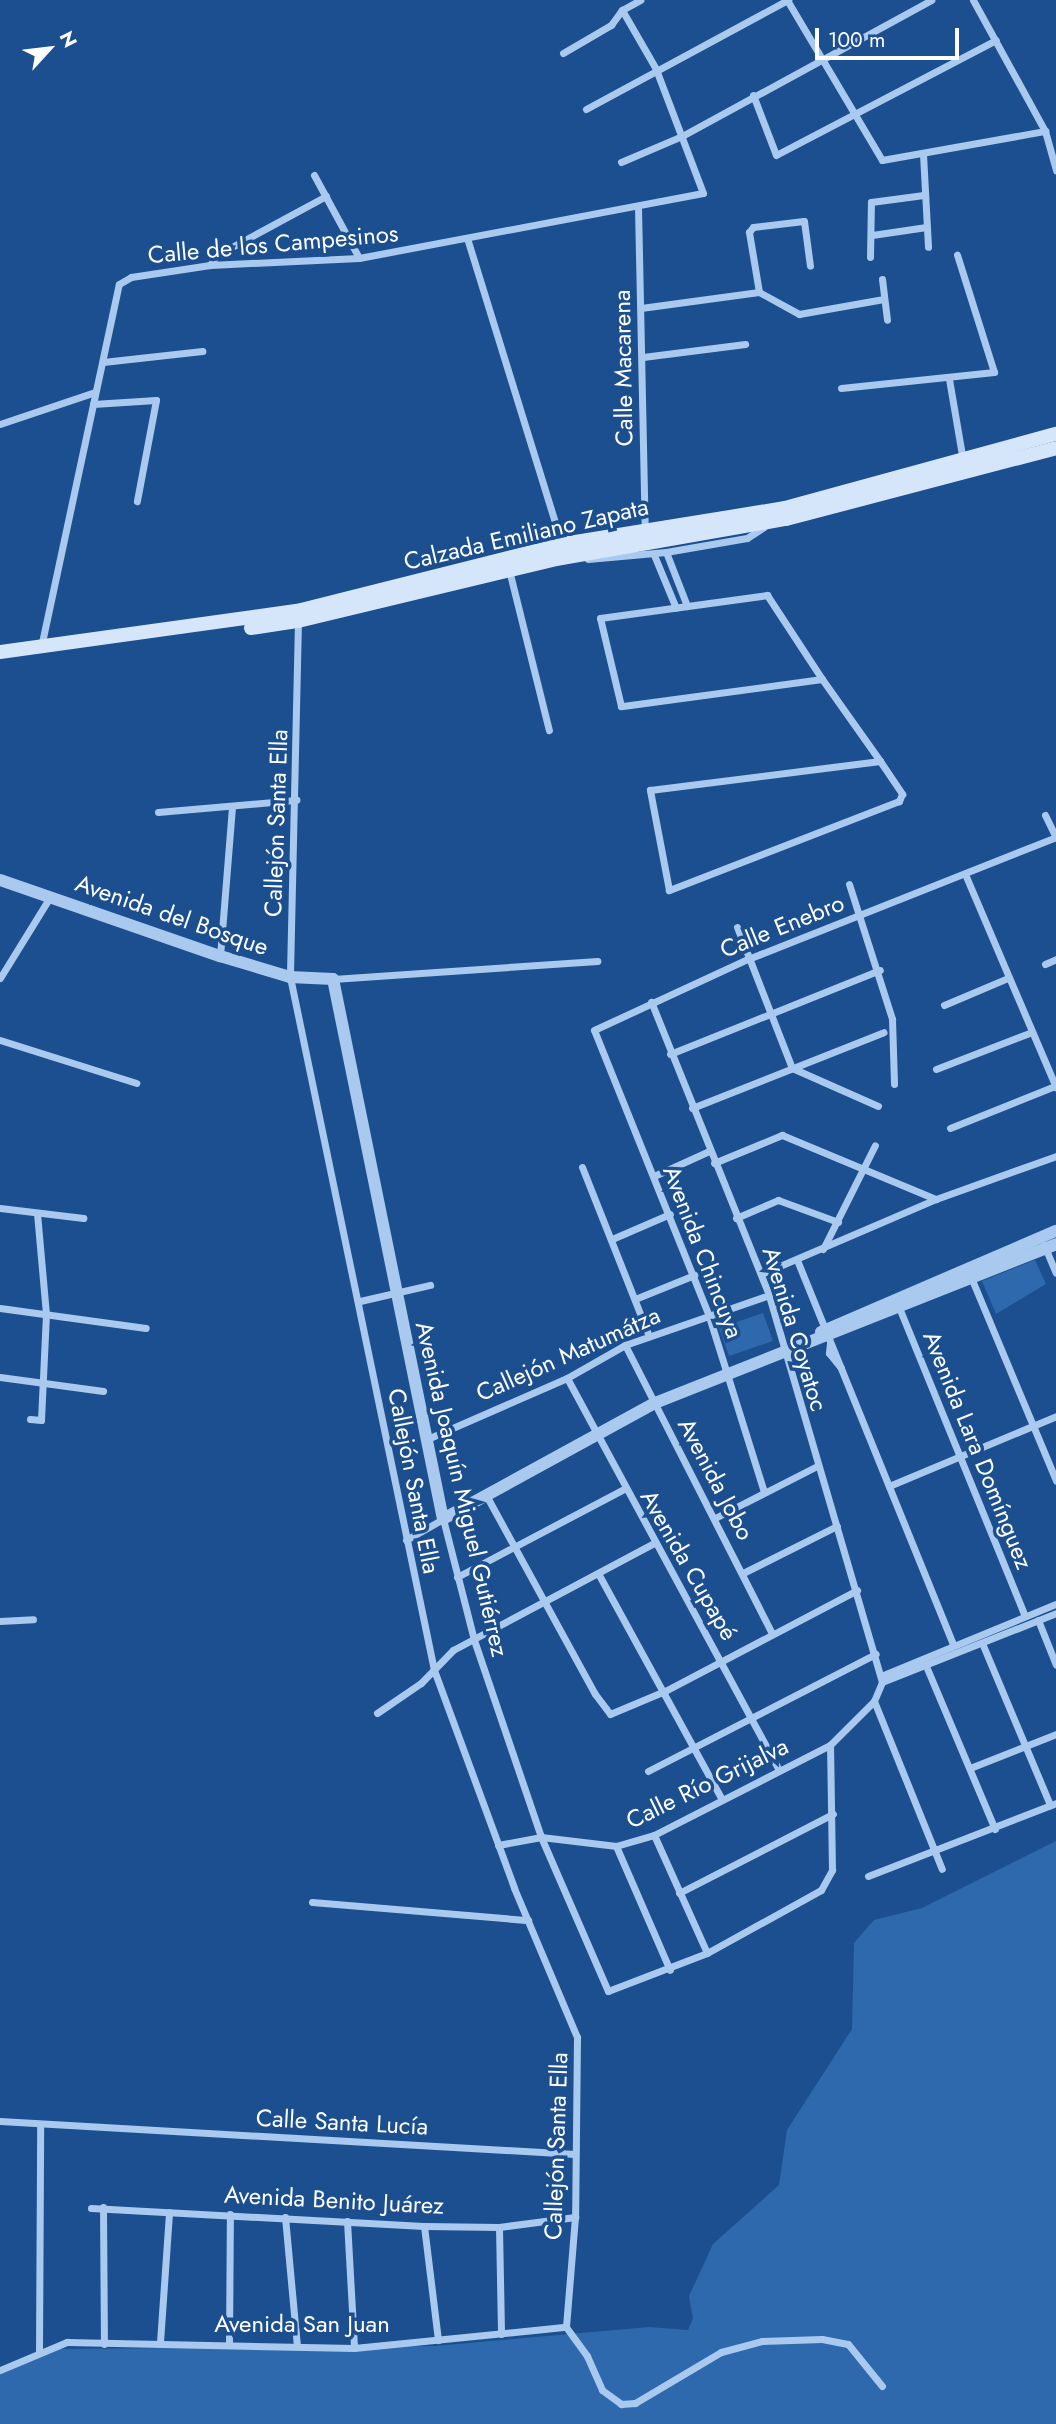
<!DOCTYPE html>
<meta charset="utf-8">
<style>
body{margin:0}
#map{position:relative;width:1056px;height:2424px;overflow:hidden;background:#1b4f8f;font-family:Jost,sans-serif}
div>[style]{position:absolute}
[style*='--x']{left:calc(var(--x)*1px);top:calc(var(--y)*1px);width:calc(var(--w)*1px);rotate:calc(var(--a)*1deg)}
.green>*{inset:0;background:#2e69ad}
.minor>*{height:7px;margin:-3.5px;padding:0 3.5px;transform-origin:3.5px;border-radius:3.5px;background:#a9c9ee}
.tertiary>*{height:12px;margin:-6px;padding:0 6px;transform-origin:6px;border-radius:6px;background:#a9c9ee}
.secondary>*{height:14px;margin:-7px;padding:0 7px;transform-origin:7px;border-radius:7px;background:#d6e6fa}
span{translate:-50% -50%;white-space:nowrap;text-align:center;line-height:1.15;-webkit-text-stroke:7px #1b4f8f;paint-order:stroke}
.street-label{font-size:24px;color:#fff}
.north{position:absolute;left:14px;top:14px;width:70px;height:70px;-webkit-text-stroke:5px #1b4f8f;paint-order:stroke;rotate:63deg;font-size:19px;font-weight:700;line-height:28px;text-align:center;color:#fff}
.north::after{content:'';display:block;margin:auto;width:24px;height:32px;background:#fff;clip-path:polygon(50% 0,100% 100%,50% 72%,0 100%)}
.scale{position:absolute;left:815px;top:28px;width:144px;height:32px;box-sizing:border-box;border:4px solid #fff;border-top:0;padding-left:9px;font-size:21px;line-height:24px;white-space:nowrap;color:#fff;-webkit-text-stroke:5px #1b4f8f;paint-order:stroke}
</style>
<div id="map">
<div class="green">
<i style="clip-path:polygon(1035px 1260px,1046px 1284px,996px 1314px,982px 1281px)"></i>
<i style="clip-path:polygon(763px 1313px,773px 1341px,729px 1356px,719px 1328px)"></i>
<i style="clip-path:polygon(1056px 1841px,1056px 2424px,0 2424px,0 2371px,57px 2349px,435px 2346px,649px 2327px,688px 2330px,693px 2318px,689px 2296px,713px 2244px,779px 2185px,787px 2130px,852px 2029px,854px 1943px,874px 1920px,922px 1908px)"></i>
</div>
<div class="minor">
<i style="--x:787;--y:0;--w:186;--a:59.3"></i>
<i style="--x:882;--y:160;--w:166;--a:-10.1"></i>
<i style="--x:973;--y:0;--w:149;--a:61.2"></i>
<i style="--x:1045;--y:131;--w:41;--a:74.2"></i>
<i style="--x:563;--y:53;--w:56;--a:-30.3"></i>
<i style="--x:611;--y:25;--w:19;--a:-54"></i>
<i style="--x:622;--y:10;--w:21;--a:-29"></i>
<i style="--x:753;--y:95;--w:64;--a:69"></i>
<i style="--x:776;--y:155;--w:248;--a:-27.6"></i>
<i style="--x:586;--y:109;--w:230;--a:-28.4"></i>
<i style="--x:923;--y:154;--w:93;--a:86.9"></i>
<i style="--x:621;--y:162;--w:66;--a:-23.1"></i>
<i style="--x:682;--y:136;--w:284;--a:-28.6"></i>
<i style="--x:314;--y:175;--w:94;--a:61.5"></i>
<i style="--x:638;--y:207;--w:322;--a:88.8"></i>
<i style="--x:872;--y:235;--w:55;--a:-8.4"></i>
<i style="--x:467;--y:238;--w:320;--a:72.8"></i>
<i style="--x:870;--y:257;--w:55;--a:-89"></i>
<i style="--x:871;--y:202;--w:53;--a:-7.5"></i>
<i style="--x:210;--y:265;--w:12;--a:-55"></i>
<i style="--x:217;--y:255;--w:124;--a:-28.4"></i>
<i style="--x:882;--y:279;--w:41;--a:83"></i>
<i style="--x:759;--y:292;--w:61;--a:-99.5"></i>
<i style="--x:749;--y:232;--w:6;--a:-51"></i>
<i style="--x:753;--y:227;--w:51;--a:-6.7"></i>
<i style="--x:804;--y:221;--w:45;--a:82.4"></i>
<i style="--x:641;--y:308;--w:119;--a:-7.7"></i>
<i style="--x:759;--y:292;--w:46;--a:28.8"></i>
<i style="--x:799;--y:314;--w:86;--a:-10"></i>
<i style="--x:643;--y:357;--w:103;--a:-7.3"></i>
<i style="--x:103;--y:362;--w:100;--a:-6.3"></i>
<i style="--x:949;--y:379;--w:83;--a:80.3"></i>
<i style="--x:841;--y:388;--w:154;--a:-6"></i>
<i style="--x:994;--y:372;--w:123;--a:-107.5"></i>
<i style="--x:93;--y:404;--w:63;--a:-3.6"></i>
<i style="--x:156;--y:400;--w:103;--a:100.7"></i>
<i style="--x:0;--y:424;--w:100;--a:-18.6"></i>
<i style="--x:666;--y:552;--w:58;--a:68.7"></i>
<i style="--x:654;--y:555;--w:57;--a:67.5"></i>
<i style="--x:588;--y:559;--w:78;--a:-5.1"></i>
<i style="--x:666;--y:552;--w:82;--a:-9.8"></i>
<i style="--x:747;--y:538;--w:20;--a:-33"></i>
<i style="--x:509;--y:570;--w:165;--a:76"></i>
<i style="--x:298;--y:621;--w:356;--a:91.3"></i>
<i style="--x:290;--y:977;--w:708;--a:78.26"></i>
<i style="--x:434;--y:1670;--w:232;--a:69.8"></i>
<i style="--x:514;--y:1888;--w:162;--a:67.1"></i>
<i style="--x:577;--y:2037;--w:180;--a:90.6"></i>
<i style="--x:575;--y:2217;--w:110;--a:94.7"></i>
<i style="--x:41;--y:647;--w:371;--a:-77.9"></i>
<i style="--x:119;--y:284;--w:14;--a:-30"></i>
<i style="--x:131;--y:277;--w:80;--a:-8.6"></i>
<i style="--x:210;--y:265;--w:149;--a:-2.7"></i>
<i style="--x:359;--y:258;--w:350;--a:-10.7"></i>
<i style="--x:703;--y:193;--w:133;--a:-110.8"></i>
<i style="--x:656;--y:69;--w:68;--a:-120"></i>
<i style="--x:822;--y:679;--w:203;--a:172.3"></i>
<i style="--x:621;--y:706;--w:90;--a:-103.4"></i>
<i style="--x:600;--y:618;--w:169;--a:-7.8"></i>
<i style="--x:767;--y:595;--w:100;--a:56.8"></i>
<i style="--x:822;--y:679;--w:100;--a:54.7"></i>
<i style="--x:880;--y:761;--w:40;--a:56"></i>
<i style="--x:902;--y:794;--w:8;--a:113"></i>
<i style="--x:899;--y:801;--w:247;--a:158.8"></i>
<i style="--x:669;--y:890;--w:102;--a:-100.8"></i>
<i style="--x:650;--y:790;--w:232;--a:-7.2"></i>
<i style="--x:158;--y:812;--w:139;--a:-5"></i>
<i style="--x:1045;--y:815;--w:25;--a:64"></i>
<i style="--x:965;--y:874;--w:232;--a:66.9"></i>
<i style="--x:849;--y:884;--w:142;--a:72.3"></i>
<i style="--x:892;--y:1019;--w:65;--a:88.2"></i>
<i style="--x:737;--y:927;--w:151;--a:68.7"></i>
<i style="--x:792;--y:1068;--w:94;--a:23.8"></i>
<i style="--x:220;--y:956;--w:150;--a:-85.4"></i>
<i style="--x:1045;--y:964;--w:12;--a:-24"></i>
<i style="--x:0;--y:978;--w:95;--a:-58.3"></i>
<i style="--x:333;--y:979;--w:265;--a:-3.9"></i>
<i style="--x:944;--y:1005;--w:69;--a:-22.9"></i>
<i style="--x:0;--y:1040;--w:143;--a:17.5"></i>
<i style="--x:670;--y:1054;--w:226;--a:-21.8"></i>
<i style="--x:936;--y:1069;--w:103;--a:-21.1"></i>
<i style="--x:692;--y:1108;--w:206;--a:-21.6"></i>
<i style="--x:950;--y:1128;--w:113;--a:-21.8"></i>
<i style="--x:714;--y:1163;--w:74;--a:-22.4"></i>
<i style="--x:782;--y:1135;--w:167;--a:22.6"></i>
<i style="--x:582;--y:1167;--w:182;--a:68.4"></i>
<i style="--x:654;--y:1176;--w:60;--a:-24.4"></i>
<i style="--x:0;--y:1208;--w:84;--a:6.9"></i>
<i style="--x:736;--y:1218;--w:46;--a:-23.2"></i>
<i style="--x:778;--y:1200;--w:64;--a:20.1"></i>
<i style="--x:612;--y:1239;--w:63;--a:-23.3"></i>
<i style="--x:1044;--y:1245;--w:30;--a:67"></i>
<i style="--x:823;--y:1249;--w:116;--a:-63.4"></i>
<i style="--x:797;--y:1260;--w:414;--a:67.9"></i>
<i style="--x:761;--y:1274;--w:190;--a:-23.2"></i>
<i style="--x:936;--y:1199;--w:127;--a:-19.7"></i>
<i style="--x:970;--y:1275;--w:223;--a:67.3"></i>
<i style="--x:635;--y:1299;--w:64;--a:-22.1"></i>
<i style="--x:360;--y:1301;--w:72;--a:-12.9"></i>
<i style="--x:898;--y:1305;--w:336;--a:67.8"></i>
<i style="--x:0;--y:1308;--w:147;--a:7.8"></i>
<i style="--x:830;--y:1343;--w:10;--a:96"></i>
<i style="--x:829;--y:1353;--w:19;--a:51"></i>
<i style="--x:625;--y:1345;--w:323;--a:63"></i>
<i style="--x:0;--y:1377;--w:104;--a:7.7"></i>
<i style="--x:567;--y:1378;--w:446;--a:61.6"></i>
<i style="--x:30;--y:1419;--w:11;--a:5"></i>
<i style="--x:41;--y:1420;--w:106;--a:-87.3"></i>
<i style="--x:46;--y:1314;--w:100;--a:-95.1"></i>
<i style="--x:425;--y:1440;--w:155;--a:-23.6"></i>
<i style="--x:567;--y:1378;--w:67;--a:-29.6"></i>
<i style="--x:625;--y:1345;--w:152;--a:-19.1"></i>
<i style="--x:889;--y:1486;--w:181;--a:-22.7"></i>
<i style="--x:764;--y:1492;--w:184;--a:-107.4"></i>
<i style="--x:709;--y:1316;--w:308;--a:-111.9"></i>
<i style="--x:594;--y:1030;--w:170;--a:-24.8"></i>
<i style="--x:748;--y:959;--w:331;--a:-21.6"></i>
<i style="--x:486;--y:1495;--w:227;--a:61.3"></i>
<i style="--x:595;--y:1694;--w:25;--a:53"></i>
<i style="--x:610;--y:1714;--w:60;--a:-22.7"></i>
<i style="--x:665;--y:1691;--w:217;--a:-27.7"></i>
<i style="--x:715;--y:1518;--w:114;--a:-27"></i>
<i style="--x:406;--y:1540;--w:43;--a:-29.6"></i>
<i style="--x:443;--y:1519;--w:125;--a:75.6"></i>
<i style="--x:474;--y:1640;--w:208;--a:71.2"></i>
<i style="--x:541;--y:1837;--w:168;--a:66.5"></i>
<i style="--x:608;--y:1991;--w:106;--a:-21"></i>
<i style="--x:707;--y:1953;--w:130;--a:-28.9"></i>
<i style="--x:821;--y:1890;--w:23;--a:-61"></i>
<i style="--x:832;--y:1870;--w:125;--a:-90.9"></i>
<i style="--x:743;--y:1573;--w:105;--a:-26.6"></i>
<i style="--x:599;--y:1575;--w:256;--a:61.3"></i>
<i style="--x:457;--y:1577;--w:189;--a:-27.8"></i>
<i style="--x:1038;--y:1620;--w:48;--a:68.2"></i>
<i style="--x:0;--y:1621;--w:33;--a:-3"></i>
<i style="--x:982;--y:1643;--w:176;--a:67.2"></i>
<i style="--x:926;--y:1666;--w:177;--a:67.1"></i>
<i style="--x:881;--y:1676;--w:189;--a:-22.4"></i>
<i style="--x:882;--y:1682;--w:187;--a:-21.6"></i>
<i style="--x:874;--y:1701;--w:181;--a:68"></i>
<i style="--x:377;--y:1713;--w:53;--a:-34.3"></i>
<i style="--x:421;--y:1683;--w:46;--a:-45.9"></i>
<i style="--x:453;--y:1650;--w:228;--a:-28"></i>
<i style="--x:970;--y:1768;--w:92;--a:-21.6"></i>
<i style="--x:648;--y:1771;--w:256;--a:-27.2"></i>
<i style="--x:654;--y:1835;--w:129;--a:65.8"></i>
<i style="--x:498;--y:1845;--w:44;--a:-10.5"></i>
<i style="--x:541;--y:1837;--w:76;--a:6.8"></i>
<i style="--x:616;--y:1846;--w:40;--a:-16"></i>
<i style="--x:654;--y:1835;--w:198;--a:-27.1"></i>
<i style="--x:830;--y:1745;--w:62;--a:-45"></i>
<i style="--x:874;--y:1701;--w:21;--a:-67"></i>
<i style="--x:882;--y:1682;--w:403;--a:-106.3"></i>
<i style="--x:769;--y:1295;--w:316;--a:-111.9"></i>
<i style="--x:616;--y:1846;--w:135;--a:66.5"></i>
<i style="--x:868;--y:1876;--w:202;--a:-21.2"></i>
<i style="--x:679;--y:1893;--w:173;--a:-27.2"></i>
<i style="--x:312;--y:1902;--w:217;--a:4.8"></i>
<i style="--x:0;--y:2121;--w:576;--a:3.28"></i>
<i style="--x:103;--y:2207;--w:137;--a:89.6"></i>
<i style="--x:91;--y:2208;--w:333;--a:3.1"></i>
<i style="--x:424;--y:2226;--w:75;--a:0.8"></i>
<i style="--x:499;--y:2227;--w:77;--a:-7.5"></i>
<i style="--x:285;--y:2217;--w:130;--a:84.7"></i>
<i style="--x:347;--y:2221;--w:127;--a:86.8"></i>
<i style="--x:424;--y:2226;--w:115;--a:83"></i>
<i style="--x:499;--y:2227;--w:107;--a:88.9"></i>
<i style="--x:566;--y:2327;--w:36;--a:54"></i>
<i style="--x:587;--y:2356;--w:37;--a:66"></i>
<i style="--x:602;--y:2390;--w:24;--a:36"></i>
<i style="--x:621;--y:2404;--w:14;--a:-4"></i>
<i style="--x:635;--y:2403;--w:100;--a:-30.7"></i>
<i style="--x:721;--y:2352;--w:42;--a:-15"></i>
<i style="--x:762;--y:2341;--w:60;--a:-1.9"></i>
<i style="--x:822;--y:2339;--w:26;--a:11"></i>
<i style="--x:848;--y:2344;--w:54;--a:51"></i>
<i style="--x:160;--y:2342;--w:130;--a:-86"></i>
<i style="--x:229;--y:2344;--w:130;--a:-89.6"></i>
<i style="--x:39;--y:2352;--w:227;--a:-89.7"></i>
<i style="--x:0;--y:2370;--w:73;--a:-22.7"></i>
<i style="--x:67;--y:2342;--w:287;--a:1.2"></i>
<i style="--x:354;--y:2348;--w:213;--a:-5.7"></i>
</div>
<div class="tertiary">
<i style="--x:0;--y:880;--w:233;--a:19.1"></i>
<i style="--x:220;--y:956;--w:73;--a:16.7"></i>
<i style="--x:290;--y:977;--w:43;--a:2.7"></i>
<i style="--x:333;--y:979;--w:551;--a:78.49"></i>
<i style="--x:443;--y:1519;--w:242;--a:-28.7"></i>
<i style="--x:655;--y:1403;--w:431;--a:-21.6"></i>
<i style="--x:821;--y:1332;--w:256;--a:-23.3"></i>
</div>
<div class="secondary">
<i style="--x:251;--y:628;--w:48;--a:-8.5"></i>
<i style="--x:298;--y:621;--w:265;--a:-13.5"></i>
<i style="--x:556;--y:559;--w:233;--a:-9.9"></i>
<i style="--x:786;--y:519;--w:279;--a:-14.7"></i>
<i style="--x:0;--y:652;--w:304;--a:-7.9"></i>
<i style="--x:301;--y:610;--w:270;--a:-14.1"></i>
<i style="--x:563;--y:544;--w:225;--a:-9.2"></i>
<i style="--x:785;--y:508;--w:281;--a:-15.3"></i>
</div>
<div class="street-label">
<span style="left:273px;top:244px;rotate:-5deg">Calle de los Campesinos</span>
<span style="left:623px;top:368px;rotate:-91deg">Calle Macarena</span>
<span style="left:526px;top:534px;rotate:-13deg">Calzada Emiliano Zapata</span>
<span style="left:276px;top:823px;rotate:-88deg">Callejón Santa Ella</span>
<span style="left:172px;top:915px;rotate:19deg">Avenida del Bosque</span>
<span style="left:782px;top:926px;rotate:-22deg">Calle Enebro</span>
<span style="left:703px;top:1252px;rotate:69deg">Avenida Chincuya</span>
<span style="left:795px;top:1329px;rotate:73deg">Avenida Coyatoc</span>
<span style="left:568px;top:1354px;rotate:-24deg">Callejón Matumátza</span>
<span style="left:978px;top:1450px;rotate:68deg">Avenida Lara Domínguez</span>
<span style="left:716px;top:1479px;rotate:62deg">Avenida Jobo</span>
<span style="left:414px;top:1481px;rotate:79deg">Callejón Santa Ella</span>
<span style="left:462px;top:1489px;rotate:77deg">Avenida Joaquín Miguel Gutiérrez</span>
<span style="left:689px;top:1565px;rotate:60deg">Avenida Cupapé</span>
<span style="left:707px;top:1783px;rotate:-26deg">Calle Río Grijalva</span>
<span style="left:342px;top:2122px;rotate:3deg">Calle Santa Lucía</span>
<span style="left:556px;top:2146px;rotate:-88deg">Callejón Santa Ella</span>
<span style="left:334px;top:2200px;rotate:3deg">Avenida Benito Juárez</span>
<span style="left:302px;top:2324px">Avenida San Juan</span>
</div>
<div class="north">N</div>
<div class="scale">100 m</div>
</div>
